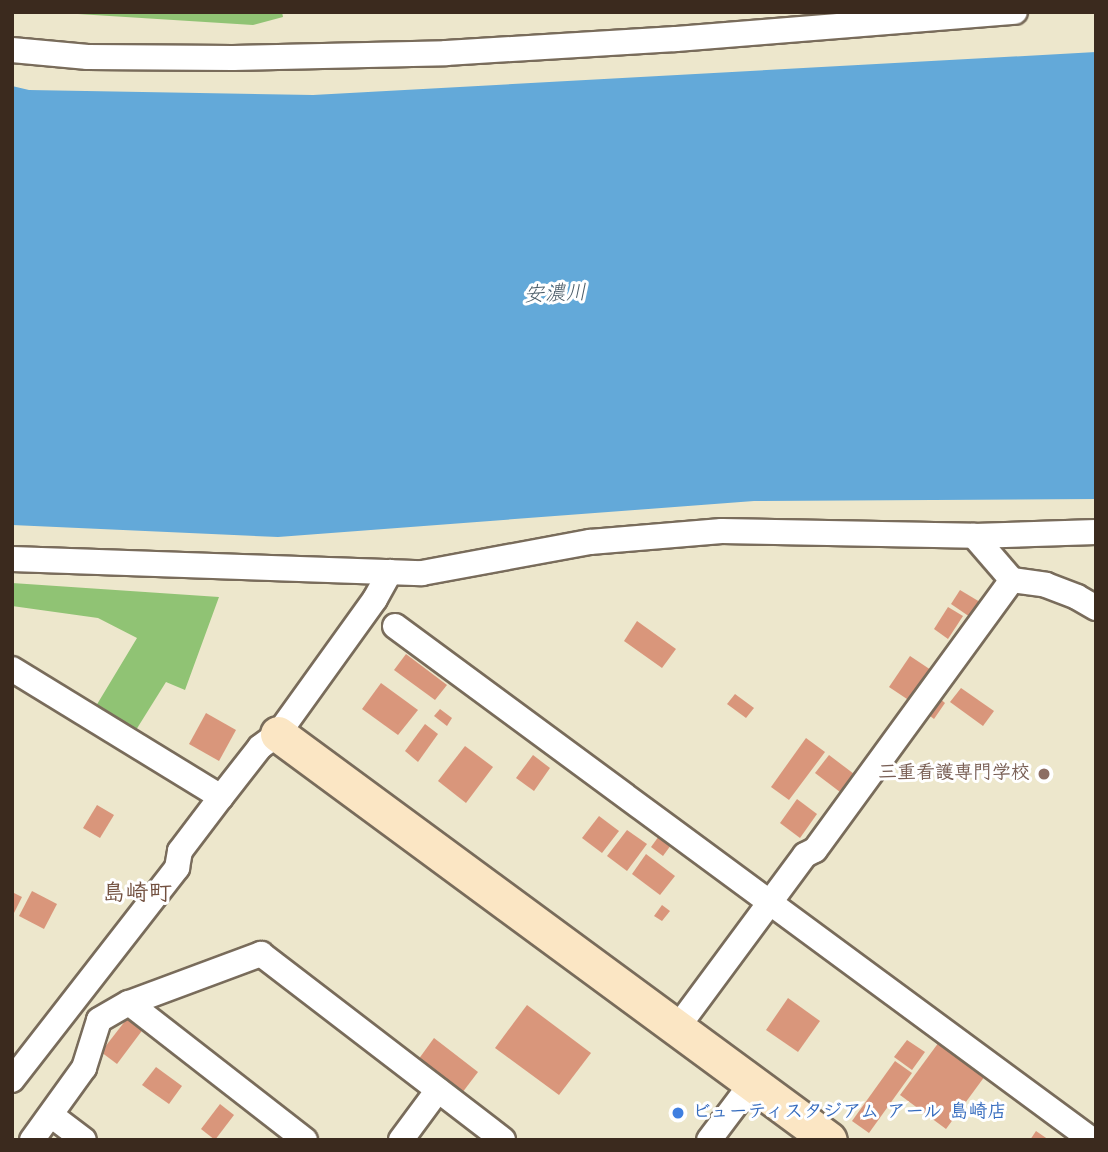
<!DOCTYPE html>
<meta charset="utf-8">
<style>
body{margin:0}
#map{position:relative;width:1108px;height:1152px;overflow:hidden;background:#ede7cc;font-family:Kalam,"Klee One",sans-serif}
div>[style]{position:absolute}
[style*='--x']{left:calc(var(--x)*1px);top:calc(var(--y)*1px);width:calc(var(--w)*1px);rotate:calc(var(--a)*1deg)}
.green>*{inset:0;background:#90c374}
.water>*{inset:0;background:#63a9d9}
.building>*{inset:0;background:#d9967b}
.roads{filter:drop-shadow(2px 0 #796c5b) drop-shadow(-2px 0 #796c5b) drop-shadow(0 2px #796c5b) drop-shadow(0 -2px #796c5b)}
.street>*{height:24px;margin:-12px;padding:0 12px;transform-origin:12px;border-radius:12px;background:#fff}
.secondary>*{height:35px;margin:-17.5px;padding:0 17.5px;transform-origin:17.5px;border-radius:17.5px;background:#fbe6c4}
.dots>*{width:19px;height:19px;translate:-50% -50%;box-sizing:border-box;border:4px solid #fff;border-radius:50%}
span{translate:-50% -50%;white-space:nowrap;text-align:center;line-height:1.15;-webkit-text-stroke:6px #fff;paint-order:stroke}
.education-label{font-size:19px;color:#785e54;font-weight:700}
.right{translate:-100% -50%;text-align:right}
.shop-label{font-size:19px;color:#366cbe;font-weight:700}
.left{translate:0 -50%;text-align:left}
.water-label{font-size:21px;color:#4b5d69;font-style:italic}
.quarter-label{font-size:23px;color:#72503f;font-weight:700}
.frame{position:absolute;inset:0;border:14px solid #3b2a1e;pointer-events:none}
</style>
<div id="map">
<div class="green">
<i style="clip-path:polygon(46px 12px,282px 12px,283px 17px,253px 25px)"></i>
<i style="clip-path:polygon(12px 583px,219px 597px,185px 690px,166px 682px,136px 730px,96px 706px,137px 638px,98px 618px,12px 606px)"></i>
</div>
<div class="water">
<i style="clip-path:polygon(1096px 52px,1096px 499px,754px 501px,278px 537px,12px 525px,12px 86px,29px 90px,313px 95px)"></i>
</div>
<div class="building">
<i style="clip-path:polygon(960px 590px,980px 602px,970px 617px,951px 604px)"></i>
<i style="clip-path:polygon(948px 607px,963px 616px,948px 639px,934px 629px)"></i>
<i style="clip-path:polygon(637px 621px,676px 649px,662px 668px,624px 641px)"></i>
<i style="clip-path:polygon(406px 654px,447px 685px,435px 700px,394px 670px)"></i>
<i style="clip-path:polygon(910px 656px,931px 670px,910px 701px,889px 687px)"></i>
<i style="clip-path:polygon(381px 683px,418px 710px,398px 735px,362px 709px)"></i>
<i style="clip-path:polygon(961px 688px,994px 711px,983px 726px,950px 702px)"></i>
<i style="clip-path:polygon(735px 694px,754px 708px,746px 718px,727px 704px)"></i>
<i style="clip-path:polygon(938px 697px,945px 703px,934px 719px,926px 713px)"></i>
<i style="clip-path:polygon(440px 709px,452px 718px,447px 726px,434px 716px)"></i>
<i style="clip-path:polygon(206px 713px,236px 730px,219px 761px,189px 744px)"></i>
<i style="clip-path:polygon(425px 724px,438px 734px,418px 762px,405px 751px)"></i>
<i style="clip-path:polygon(806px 738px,825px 752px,789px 800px,771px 787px)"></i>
<i style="clip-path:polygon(465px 746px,493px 767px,466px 803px,438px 781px)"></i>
<i style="clip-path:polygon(533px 755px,550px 768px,534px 791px,516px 778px)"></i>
<i style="clip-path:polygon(829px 755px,854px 774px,840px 792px,815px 773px)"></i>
<i style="clip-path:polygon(797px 799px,817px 814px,800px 838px,780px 823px)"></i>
<i style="clip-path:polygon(97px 805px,114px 815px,100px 838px,83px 828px)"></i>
<i style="clip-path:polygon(599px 816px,619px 831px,602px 853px,582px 838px)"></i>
<i style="clip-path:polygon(627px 830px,647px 844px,627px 871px,607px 856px)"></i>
<i style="clip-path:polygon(659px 836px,671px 845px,663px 856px,651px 847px)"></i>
<i style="clip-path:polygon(646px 854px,675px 876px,660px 895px,632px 874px)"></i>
<i style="clip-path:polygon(32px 891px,57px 904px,44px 929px,19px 916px)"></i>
<i style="clip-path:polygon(12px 892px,22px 897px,12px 917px)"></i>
<i style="clip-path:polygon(662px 905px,670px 911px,662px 921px,654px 916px)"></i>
<i style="clip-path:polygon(788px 998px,820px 1021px,798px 1052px,766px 1030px)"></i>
<i style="clip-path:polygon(527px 1005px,591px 1053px,559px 1095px,495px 1048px)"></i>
<i style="clip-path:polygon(129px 1016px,144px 1028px,117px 1064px,101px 1052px)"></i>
<i style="clip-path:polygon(434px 1038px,478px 1072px,462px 1093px,418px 1060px)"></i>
<i style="clip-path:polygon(907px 1040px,925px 1052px,912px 1070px,894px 1057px)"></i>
<i style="clip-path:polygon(939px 1042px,985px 1076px,946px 1129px,900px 1095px)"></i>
<i style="clip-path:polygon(895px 1061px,912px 1073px,869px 1133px,852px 1121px)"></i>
<i style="clip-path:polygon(156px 1067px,182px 1086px,169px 1104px,142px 1085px)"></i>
<i style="clip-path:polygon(220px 1104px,234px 1115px,215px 1140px,201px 1129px)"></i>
<i style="clip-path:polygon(1036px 1131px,1049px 1140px,1030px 1140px)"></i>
</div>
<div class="roads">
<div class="street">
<i style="--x:12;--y:50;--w:76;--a:5.3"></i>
<i style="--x:88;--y:57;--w:145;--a:0.4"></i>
<i style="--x:233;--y:58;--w:213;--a:-1.3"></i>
<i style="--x:446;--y:53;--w:230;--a:-3.5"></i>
<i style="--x:676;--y:39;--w:340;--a:-4.6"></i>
<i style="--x:974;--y:536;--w:58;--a:49.2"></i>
<i style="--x:12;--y:559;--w:410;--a:2"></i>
<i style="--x:422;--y:573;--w:171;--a:-10.5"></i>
<i style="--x:590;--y:542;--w:132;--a:-4.8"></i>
<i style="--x:722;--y:531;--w:252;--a:1.1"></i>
<i style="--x:974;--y:536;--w:122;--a:-1.9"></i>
<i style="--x:1012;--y:580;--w:34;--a:8"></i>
<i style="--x:1046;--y:585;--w:33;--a:21"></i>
<i style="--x:1077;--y:597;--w:22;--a:30"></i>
<i style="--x:395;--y:626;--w:866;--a:36.41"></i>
<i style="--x:12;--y:669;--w:245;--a:31.5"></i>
<i style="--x:129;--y:1003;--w:223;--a:37.9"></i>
<i style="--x:677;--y:1028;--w:215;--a:-53.5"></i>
<i style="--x:805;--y:855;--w:11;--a:-27"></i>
<i style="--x:815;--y:850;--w:334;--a:-53.9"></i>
<i style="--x:12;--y:1080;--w:269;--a:-52.1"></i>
<i style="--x:177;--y:868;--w:17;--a:-80"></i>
<i style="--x:180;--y:851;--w:68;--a:-52.8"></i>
<i style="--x:221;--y:797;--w:63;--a:-52"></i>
<i style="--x:260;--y:747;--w:22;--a:-36"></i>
<i style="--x:278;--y:734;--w:166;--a:-54.3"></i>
<i style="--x:375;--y:599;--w:31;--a:-61"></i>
<i style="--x:51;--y:1115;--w:41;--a:37.1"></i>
<i style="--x:32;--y:1140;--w:89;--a:-54.2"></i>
<i style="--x:84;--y:1068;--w:50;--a:-72.6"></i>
<i style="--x:99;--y:1020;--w:34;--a:-30"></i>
<i style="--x:129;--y:1003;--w:141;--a:-20.4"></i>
<i style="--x:261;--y:954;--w:305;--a:37.5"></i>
<i style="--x:401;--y:1140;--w:62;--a:-53.5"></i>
<i style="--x:709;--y:1140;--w:71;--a:-53"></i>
</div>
<div class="secondary">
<i style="--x:278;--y:734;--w:684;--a:36.38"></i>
</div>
</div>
<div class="dots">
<i style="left:1044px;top:774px;background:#8d6e63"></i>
<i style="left:678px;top:1113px;background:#3f7fe0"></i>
</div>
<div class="education-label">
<span class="right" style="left:1030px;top:774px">三重看護専門学校</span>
</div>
<div class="shop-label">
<span class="left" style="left:692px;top:1113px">ビューティスタジアム アール 島崎店</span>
</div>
<div class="water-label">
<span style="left:555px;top:295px;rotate:-2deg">安濃川</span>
</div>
<div class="quarter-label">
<span style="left:137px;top:894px">島崎町</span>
</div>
<div class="frame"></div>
</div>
